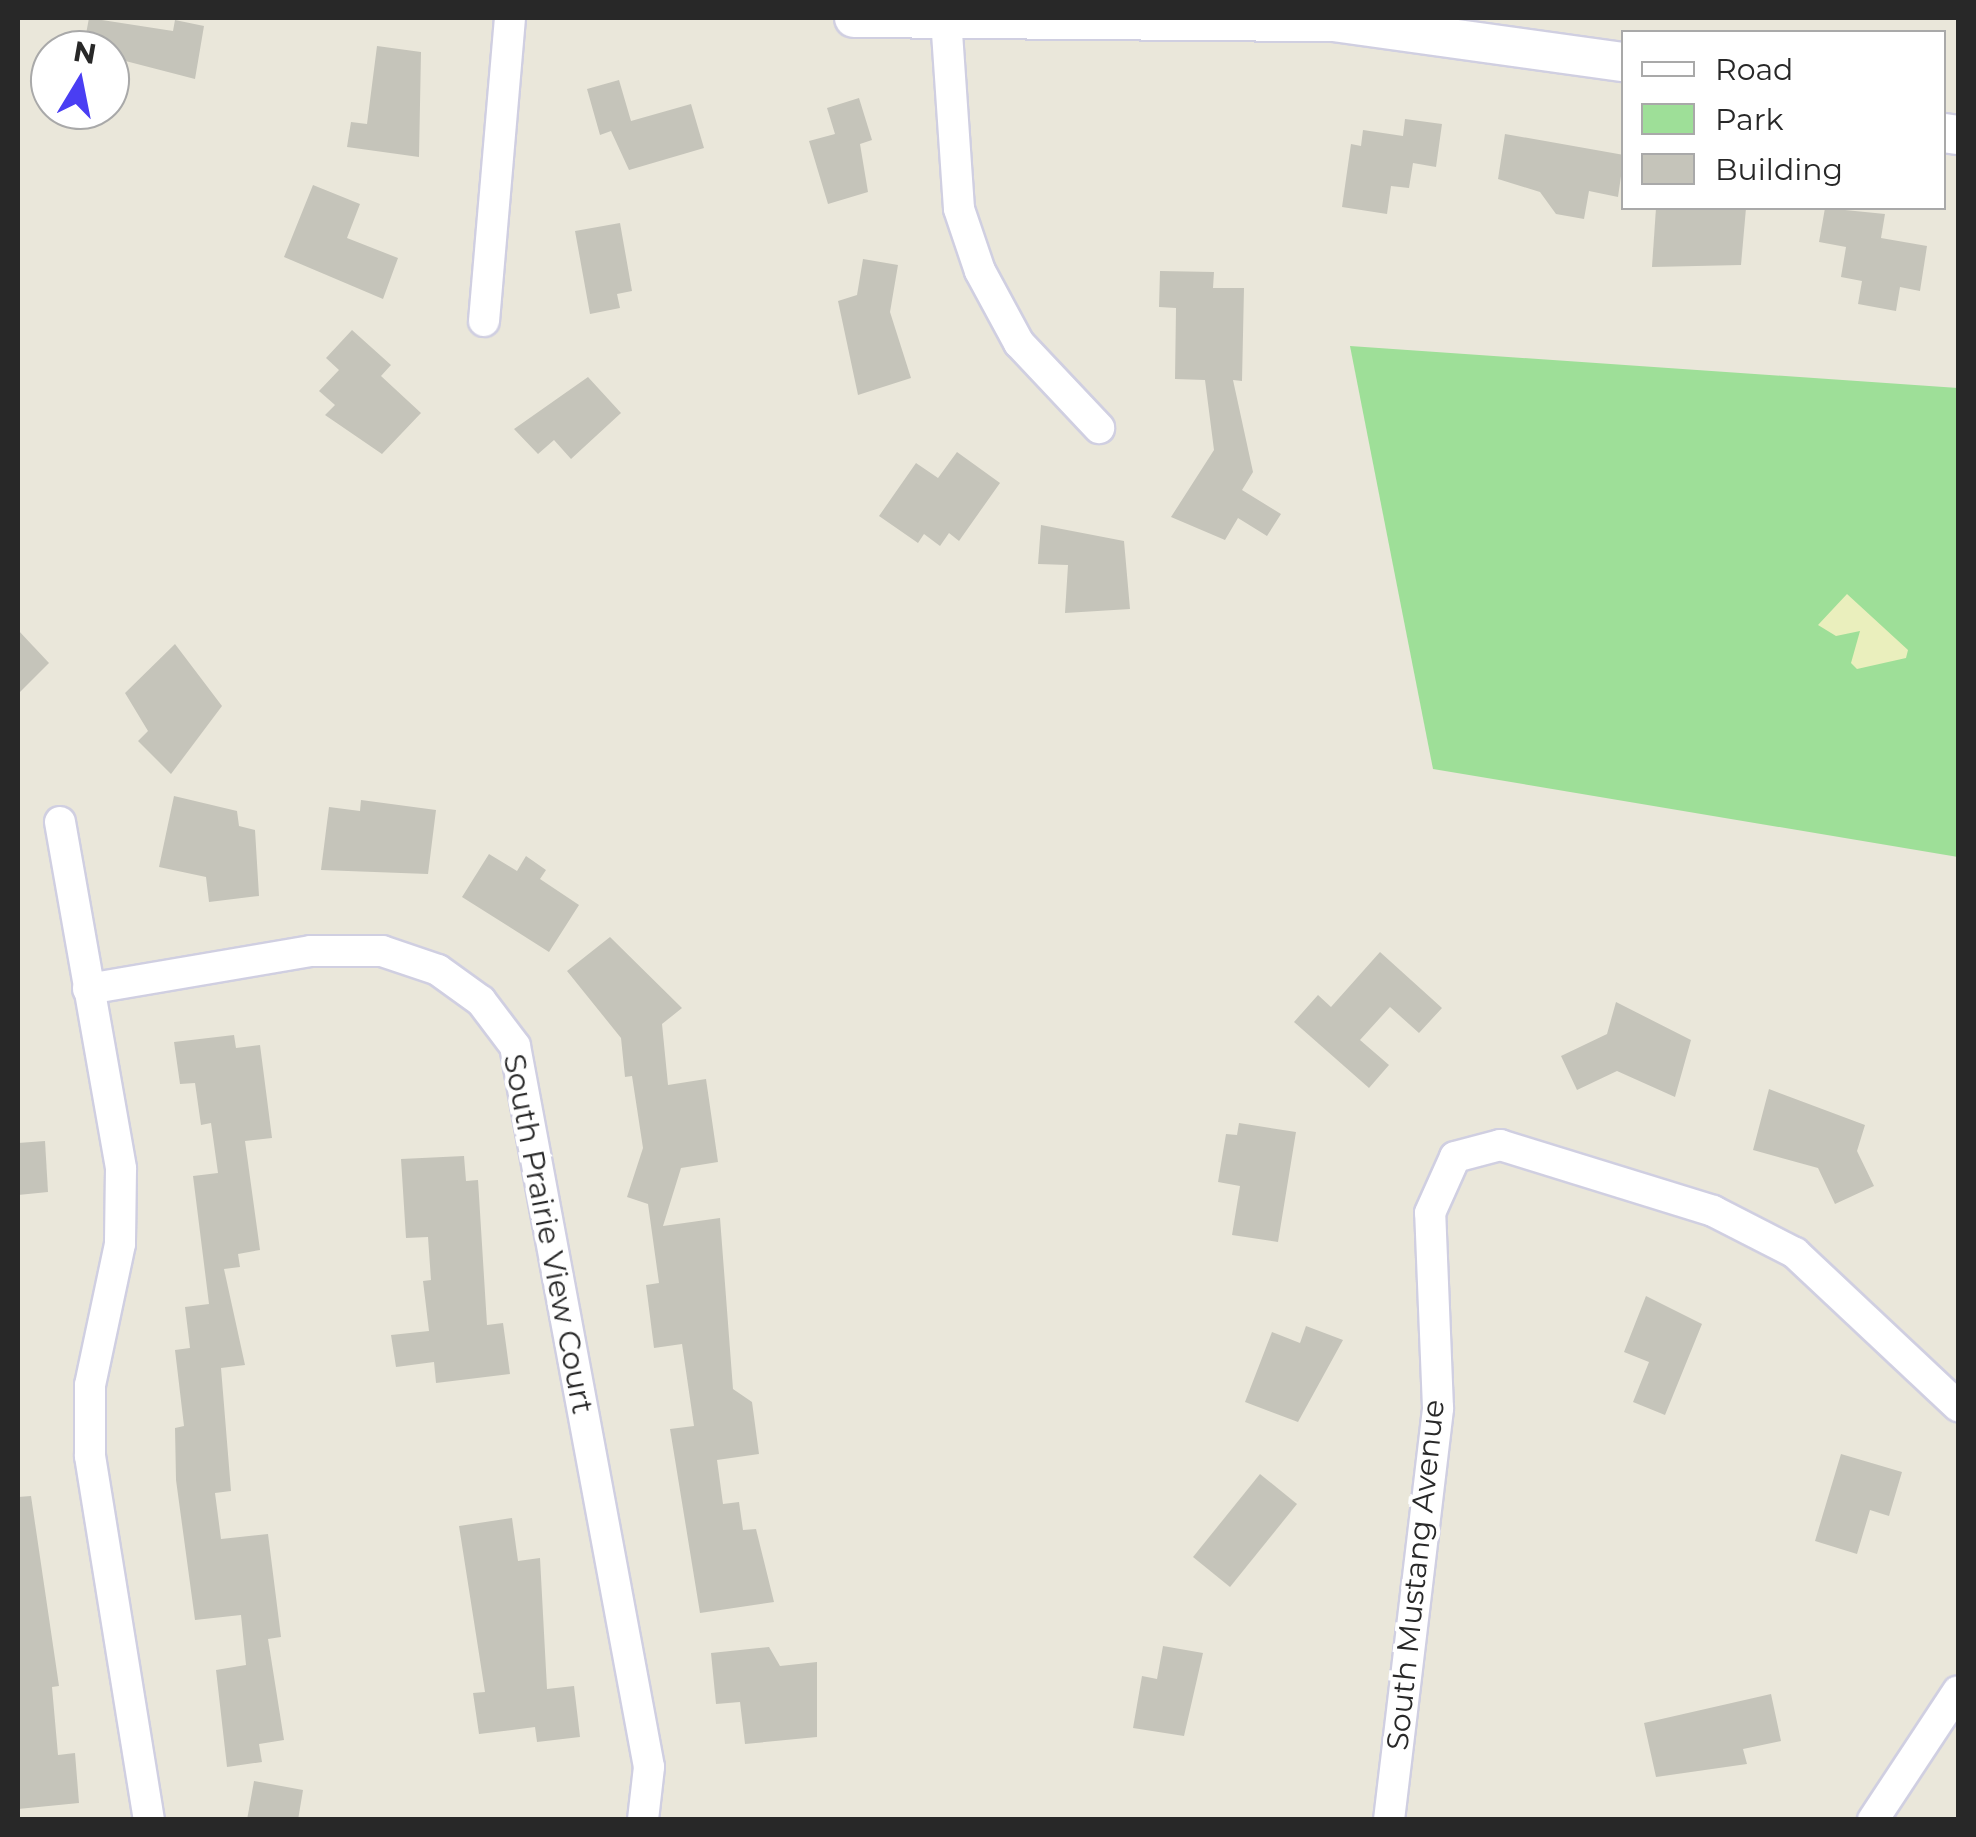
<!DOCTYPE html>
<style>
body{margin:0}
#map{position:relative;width:1976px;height:1837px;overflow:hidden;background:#eae7da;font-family:Montserrat,sans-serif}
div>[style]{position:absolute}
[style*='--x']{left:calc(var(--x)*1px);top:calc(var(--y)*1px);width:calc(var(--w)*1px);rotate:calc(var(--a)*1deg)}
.green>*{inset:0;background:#9edf98}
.sand>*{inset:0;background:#eaefbd}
.building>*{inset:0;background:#c5c4ba}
.roads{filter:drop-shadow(2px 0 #d0cfe1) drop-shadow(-2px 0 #d0cfe1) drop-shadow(0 2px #d0cfe1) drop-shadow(0 -2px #d0cfe1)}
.minor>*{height:30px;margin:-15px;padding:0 15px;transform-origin:15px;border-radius:15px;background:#fff}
.tertiary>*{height:38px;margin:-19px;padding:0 19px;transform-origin:19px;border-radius:19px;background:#fff}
span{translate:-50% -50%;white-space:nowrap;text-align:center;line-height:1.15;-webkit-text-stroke:8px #fff;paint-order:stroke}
.street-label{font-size:30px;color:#282828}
.frame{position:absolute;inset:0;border:20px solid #282828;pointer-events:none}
.legend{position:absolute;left:1621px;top:30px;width:325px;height:180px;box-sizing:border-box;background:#fff;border:2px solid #a9a9a9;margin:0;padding:12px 18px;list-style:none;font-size:30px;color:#282828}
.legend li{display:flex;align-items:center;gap:20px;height:50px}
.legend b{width:50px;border:2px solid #a9a9a9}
.north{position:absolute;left:30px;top:30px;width:100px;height:100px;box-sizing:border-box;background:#fff;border:2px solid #a9a9a9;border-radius:50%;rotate:10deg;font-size:28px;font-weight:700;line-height:40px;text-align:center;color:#282828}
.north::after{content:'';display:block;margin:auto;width:35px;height:45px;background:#4a3ef3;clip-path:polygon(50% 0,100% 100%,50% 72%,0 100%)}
</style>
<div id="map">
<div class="green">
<i style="clip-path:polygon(1350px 346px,1958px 388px,1958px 857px,1433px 769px)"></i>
</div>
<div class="sand">
<i style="clip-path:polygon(1847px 594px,1908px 650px,1906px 658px,1857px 669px,1851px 663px,1860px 631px,1836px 636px,1818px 625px)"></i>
</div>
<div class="building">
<i style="clip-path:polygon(89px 18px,173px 31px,175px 20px,204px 26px,195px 79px,83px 50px)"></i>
<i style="clip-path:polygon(377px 46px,421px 52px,419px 157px,347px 147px,351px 122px,367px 124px)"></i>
<i style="clip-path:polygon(619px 80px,631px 121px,691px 104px,704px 148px,629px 170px,611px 131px,600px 135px,587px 89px)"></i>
<i style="clip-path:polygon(859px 98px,872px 140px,860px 144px,868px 192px,828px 204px,809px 141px,835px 134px,827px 108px)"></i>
<i style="clip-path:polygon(1405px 119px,1442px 124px,1436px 167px,1413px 163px,1409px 188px,1391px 186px,1387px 214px,1342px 207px,1351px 144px,1361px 146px,1363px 130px,1403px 136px)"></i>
<i style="clip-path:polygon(1505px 134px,1624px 155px,1618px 197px,1589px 191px,1584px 219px,1556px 214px,1540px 192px,1498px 179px)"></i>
<i style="clip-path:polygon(313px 185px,360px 204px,347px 238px,398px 258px,383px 299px,284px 257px)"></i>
<i style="clip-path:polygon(1656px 208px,1746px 208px,1741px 265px,1652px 267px)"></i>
<i style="clip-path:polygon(1825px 208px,1885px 214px,1881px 238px,1927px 246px,1920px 291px,1900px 287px,1896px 311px,1858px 304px,1862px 281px,1841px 277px,1846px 247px,1819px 242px)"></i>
<i style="clip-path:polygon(620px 223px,632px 291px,617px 294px,620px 308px,590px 314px,575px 231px)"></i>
<i style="clip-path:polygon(863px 259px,898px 265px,890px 312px,911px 378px,858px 395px,838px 301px,857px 295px)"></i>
<i style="clip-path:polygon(1160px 271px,1214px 272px,1213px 288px,1244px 288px,1242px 381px,1233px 380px,1253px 472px,1242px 490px,1281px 514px,1267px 536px,1238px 518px,1225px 540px,1171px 517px,1214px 450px,1205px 380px,1175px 379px,1176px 308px,1159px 307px)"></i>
<i style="clip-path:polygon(352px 330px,391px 365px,381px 376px,421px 413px,382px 454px,325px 415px,335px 405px,319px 391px,339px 370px,326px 358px)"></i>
<i style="clip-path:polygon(588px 377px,621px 413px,571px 459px,554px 440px,538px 454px,514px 429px)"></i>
<i style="clip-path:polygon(957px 452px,1000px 483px,959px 541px,949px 533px,940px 546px,924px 534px,918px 543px,879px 516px,916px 463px,938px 478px)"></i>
<i style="clip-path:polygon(1041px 525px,1124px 541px,1130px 609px,1065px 613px,1068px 565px,1038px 564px)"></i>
<i style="clip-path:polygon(18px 630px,49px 663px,18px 694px)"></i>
<i style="clip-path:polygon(175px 644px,222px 706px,171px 774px,138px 741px,148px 731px,125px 693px)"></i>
<i style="clip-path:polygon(174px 796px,237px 811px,239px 826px,255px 830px,259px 896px,209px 902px,206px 877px,159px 867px)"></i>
<i style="clip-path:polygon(361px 800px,436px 810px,428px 874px,321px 870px,329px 807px,360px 811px)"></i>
<i style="clip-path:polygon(489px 854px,517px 871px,526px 856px,546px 870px,540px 879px,579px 905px,549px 952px,462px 897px)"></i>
<i style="clip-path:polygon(610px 937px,682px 1008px,662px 1024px,668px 1085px,706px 1079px,718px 1162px,681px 1168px,663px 1226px,720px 1218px,733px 1389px,752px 1402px,759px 1454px,717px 1460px,723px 1504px,739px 1502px,743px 1530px,756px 1529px,774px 1602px,700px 1613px,670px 1429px,694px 1426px,682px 1344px,654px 1348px,646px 1285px,659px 1283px,648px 1204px,627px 1197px,643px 1148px,632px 1076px,625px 1077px,621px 1038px,567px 971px)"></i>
<i style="clip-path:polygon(1380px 952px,1442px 1008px,1419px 1033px,1390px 1007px,1360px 1040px,1389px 1065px,1369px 1088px,1294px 1022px,1318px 995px,1331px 1007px)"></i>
<i style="clip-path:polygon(1616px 1002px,1691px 1040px,1675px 1097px,1617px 1071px,1577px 1090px,1561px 1056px,1607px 1034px)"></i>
<i style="clip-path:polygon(234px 1035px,236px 1048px,260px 1045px,272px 1138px,245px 1141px,260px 1250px,238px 1254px,240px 1267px,224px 1269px,245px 1365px,221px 1368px,231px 1491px,215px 1493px,221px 1539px,268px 1534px,281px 1637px,268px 1639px,284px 1740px,259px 1744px,262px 1762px,227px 1767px,216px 1670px,246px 1665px,241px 1615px,195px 1620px,176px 1480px,175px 1428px,184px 1426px,175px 1350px,190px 1348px,185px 1307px,209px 1304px,193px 1176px,218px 1173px,211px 1123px,201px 1125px,195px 1083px,180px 1084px,174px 1042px)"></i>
<i style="clip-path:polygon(1769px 1089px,1865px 1125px,1857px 1151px,1874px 1186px,1835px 1204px,1818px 1168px,1753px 1150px)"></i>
<i style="clip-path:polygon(1239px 1123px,1296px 1132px,1278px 1242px,1232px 1235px,1240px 1186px,1218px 1182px,1226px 1134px,1237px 1135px)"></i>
<i style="clip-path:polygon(45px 1141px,48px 1192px,18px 1195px,18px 1143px)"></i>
<i style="clip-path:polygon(464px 1156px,466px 1181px,478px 1180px,487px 1325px,503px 1323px,510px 1374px,436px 1383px,434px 1362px,396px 1367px,391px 1335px,429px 1331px,423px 1281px,431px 1280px,428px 1237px,406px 1238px,401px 1159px)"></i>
<i style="clip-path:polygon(1646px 1296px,1702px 1324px,1665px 1415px,1633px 1402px,1649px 1362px,1624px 1352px)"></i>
<i style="clip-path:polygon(1306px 1326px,1343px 1340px,1298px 1422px,1245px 1402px,1272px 1332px,1300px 1343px)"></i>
<i style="clip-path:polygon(1841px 1454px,1902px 1472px,1889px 1516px,1870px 1510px,1857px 1554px,1815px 1541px)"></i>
<i style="clip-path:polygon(1260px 1474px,1297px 1504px,1230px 1587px,1193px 1557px)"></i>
<i style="clip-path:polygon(31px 1496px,59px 1686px,52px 1687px,58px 1755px,75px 1753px,79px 1803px,18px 1809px,18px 1497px)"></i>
<i style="clip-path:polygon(512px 1518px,518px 1561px,540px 1558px,547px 1689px,574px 1686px,580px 1737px,537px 1742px,535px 1727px,479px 1734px,473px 1693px,485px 1692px,459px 1526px)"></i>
<i style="clip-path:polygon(1163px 1646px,1203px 1653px,1184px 1736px,1133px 1728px,1142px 1676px,1157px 1679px)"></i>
<i style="clip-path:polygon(769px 1647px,780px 1666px,817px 1662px,817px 1737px,745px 1744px,740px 1702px,716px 1704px,711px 1653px)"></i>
<i style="clip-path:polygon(1771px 1694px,1781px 1741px,1743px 1749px,1747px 1764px,1656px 1777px,1644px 1723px)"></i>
<i style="clip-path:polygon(254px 1781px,303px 1790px,298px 1820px,247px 1820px)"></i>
</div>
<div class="roads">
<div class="minor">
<i style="--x:946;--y:18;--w:191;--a:86.1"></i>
<i style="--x:959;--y:209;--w:65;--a:71.3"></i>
<i style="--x:980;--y:271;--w:82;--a:61.6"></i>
<i style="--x:1019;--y:343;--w:117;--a:46.7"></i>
<i style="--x:484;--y:321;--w:304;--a:-85.1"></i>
<i style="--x:60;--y:822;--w:352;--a:80"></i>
<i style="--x:121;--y:1169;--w:75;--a:90.8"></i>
<i style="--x:120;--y:1244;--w:144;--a:102"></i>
<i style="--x:90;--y:1385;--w:71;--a:90"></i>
<i style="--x:90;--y:1456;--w:369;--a:80.8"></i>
<i style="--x:88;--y:989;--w:226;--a:-9.7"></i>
<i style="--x:311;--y:951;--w:71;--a:0"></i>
<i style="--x:382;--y:951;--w:59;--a:18.7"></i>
<i style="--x:438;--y:970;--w:53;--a:35.8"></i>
<i style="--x:481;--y:1001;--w:56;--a:52.9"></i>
<i style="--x:515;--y:1046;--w:733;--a:79.47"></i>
<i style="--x:649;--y:1767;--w:53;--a:96.5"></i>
<i style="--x:1389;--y:1820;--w:415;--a:-83.2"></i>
<i style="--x:1438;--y:1408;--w:195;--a:-92.3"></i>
<i style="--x:1430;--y:1213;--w:61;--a:-65.9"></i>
<i style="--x:1455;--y:1157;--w:47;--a:-14.9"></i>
<i style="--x:1500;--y:1145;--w:223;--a:17.2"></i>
<i style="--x:1713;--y:1211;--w:92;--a:27.1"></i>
<i style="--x:1795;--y:1253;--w:224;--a:43.2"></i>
<i style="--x:1873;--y:1820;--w:154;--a:-56.6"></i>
</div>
<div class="tertiary">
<i style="--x:854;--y:18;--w:480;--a:0.5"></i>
<i style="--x:1334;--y:22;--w:293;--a:7.9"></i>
<i style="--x:1944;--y:133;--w:14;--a:8"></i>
</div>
</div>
<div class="street-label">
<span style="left:548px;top:1234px;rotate:79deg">South Prairie View Court</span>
<span style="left:1416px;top:1575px;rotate:-84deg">South Mustang Avenue</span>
</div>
<div class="frame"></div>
<ul class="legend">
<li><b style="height:12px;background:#fff"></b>Road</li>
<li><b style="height:28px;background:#9edf98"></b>Park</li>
<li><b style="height:28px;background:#c5c4ba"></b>Building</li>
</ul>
<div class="north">N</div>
</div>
